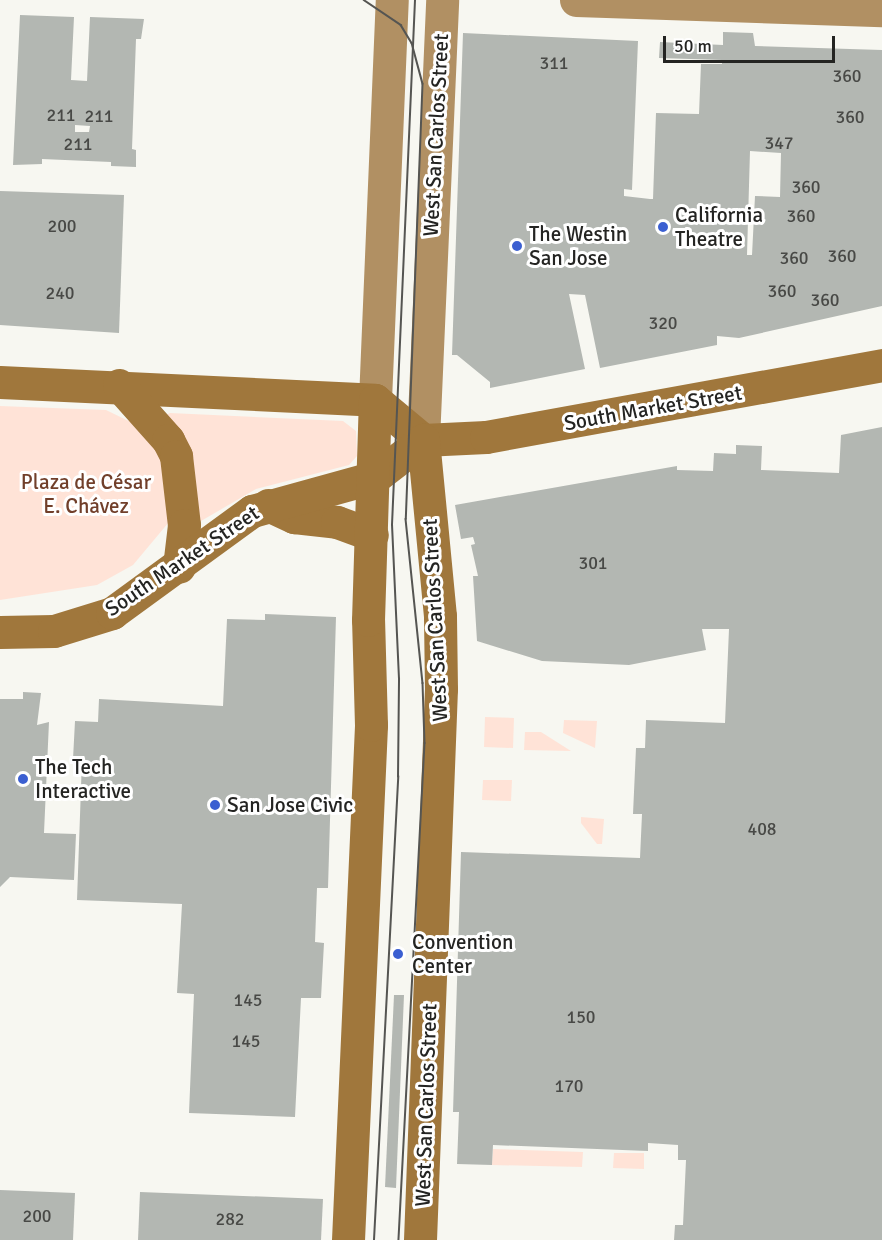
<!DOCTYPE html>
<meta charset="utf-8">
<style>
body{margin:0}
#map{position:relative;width:882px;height:1240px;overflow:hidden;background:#f7f7f1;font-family:Signika,sans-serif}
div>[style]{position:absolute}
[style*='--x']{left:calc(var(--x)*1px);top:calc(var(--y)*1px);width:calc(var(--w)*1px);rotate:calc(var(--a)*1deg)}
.green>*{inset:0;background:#ffe3d7}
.building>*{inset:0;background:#b3b7b2}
.secondary>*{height:33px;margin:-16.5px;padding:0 16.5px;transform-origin:16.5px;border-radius:16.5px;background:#b19063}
.primary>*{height:33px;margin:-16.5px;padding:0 16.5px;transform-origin:16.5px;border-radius:16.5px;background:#a0773c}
.tram>*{height:1.5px;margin:-0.75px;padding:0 0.75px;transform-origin:0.75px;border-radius:0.75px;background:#555552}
.dots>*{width:16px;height:16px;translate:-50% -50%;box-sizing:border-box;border:3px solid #fff;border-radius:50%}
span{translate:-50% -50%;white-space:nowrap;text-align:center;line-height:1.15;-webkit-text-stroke:6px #fff;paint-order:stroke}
.number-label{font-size:18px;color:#484946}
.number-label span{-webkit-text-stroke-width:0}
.street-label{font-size:21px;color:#242422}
.poi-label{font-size:21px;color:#242422}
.left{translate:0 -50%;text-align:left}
.park-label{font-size:21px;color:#713f2a}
.scale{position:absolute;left:663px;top:36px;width:172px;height:27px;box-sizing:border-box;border:3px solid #242422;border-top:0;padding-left:8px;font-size:18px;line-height:21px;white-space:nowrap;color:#242422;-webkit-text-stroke:4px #fff;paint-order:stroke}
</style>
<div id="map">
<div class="green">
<i style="clip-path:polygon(0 406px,106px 410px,141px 427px,170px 413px,343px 421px,356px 431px,357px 456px,349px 465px,256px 489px,201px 521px,169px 522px,133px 565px,97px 585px,0 600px)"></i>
<i style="clip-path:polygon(485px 717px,514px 718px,513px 748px,484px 747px)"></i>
<i style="clip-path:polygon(564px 720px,597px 721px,595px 748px,563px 733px)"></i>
<i style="clip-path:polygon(525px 732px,541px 732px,571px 751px,524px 750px)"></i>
<i style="clip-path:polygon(483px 780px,512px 780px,511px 801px,482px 800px)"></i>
<i style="clip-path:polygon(581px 817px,604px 819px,602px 844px,597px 844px,581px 823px)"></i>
<i style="clip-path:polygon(493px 1149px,583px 1152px,582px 1167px,492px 1165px)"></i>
<i style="clip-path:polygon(614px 1153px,644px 1153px,644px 1169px,613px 1168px)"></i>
</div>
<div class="building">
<i style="clip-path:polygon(evenodd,20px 15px,74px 17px,71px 80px,87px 81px,90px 17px,144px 19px,141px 39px,136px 39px,132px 149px,136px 150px,136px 167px,111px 166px,111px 162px,42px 159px,42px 164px,13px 165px,20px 15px,75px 125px,90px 126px,89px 132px,75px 132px,75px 125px)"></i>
<i style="clip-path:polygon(evenodd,723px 32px,753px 33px,755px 46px,882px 50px,882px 306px,739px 338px,717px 336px,717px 345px,600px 368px,585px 295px,569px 294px,585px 369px,490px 388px,490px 382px,457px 355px,452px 355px,463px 33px,638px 41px,632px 190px,624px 189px,624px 196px,650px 199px,653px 199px,656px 113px,699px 114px,701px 64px,722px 64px,722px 60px,659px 58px,660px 42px,723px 45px,723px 32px,750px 151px,781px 153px,780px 197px,755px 196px,752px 255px,747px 255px,750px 151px)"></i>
<i style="clip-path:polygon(0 191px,124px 195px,119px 333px,0 325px)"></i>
<i style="clip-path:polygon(882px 427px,882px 1240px,674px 1240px,675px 1225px,683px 1225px,686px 1160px,678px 1160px,678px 1145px,648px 1143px,648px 1151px,493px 1145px,492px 1165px,457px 1164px,459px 1112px,453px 1112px,461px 852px,640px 858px,642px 814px,633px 814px,636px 748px,645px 748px,646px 720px,725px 723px,729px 629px,702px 629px,706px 650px,629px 665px,542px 661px,477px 641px,473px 576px,478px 576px,471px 545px,475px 544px,473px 537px,461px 539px,455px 505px,677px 466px,677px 470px,713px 471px,714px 453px,736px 454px,736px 445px,762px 446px,761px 470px,839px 473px,841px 435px)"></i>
<i style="clip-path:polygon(265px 614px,336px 617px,328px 888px,317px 888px,315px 942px,324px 943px,321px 998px,301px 998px,295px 1117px,189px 1113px,194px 994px,177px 993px,182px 904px,77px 900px,82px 759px,73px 759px,75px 721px,98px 722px,99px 699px,223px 706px,227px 619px,265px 620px)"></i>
<i style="clip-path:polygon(23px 692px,41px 693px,37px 725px,49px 722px,44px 833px,76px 834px,74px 880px,10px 877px,0 887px,0 699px,23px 699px)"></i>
<i style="clip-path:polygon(394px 995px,404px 995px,396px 1188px,385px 1187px)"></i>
<i style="clip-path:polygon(0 1190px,75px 1193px,73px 1240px,0 1240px)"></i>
<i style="clip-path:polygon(140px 1192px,323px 1199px,321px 1240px,138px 1240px)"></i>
</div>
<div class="secondary">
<i style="--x:576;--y:0;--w:306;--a:1.9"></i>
<i style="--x:375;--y:400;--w:400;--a:-87.6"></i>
<i style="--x:423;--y:440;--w:440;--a:-87.5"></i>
</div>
<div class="primary">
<i style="--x:0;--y:382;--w:375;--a:2.7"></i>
<i style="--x:375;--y:400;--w:62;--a:39.8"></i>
<i style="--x:119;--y:385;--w:74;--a:48.3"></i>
<i style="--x:168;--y:440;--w:18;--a:63"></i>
<i style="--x:176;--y:456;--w:69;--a:83.4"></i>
<i style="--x:184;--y:525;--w:42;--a:96.8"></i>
<i style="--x:268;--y:505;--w:29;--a:25"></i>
<i style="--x:294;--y:517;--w:43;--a:6.6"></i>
<i style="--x:337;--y:522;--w:37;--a:20"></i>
<i style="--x:0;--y:632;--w:54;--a:-1.1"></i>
<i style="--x:54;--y:631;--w:61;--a:-17.2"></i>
<i style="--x:112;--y:613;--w:173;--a:-36.1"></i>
<i style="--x:252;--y:511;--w:128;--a:-15.5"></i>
<i style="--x:375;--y:477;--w:61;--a:-37.6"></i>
<i style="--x:423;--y:440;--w:63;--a:-2.7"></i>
<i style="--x:486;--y:437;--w:402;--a:-10.3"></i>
<i style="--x:348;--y:1240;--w:516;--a:-87.44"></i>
<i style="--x:371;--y:725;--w:105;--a:-91.6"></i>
<i style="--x:368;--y:620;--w:220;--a:-88.2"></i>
<i style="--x:420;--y:1240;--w:551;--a:-87.82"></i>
<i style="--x:441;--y:689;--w:73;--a:-90.8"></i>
<i style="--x:440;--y:616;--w:177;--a:-95.5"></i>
</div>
<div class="tram">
<i style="--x:364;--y:0;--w:45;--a:34"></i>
<i style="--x:401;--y:25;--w:21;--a:59"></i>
<i style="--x:412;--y:43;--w:42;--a:75"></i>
<i style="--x:423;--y:84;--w:435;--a:92.2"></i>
<i style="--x:406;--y:519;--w:165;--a:84.1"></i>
<i style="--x:423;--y:683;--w:60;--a:88.1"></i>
<i style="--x:425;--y:743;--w:498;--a:93"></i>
<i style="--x:374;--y:1240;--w:464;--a:-87"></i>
<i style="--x:398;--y:777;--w:98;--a:-89.4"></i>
<i style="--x:399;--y:679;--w:154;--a:-92.6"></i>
<i style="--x:392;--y:525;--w:526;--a:-87.49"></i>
</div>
<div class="dots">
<i style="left:663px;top:227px;background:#3b5fd1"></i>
<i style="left:517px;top:246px;background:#3b5fd1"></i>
<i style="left:23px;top:779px;background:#3b5fd1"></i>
<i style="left:215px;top:805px;background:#3b5fd1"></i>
<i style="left:398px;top:954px;background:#3b5fd1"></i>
</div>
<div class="number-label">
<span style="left:554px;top:63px">311</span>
<span style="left:847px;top:76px">360</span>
<span style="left:61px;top:115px">211</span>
<span style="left:99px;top:116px">211</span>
<span style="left:850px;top:117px">360</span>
<span style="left:779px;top:143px">347</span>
<span style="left:78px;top:144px">211</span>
<span style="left:806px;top:187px">360</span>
<span style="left:801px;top:216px">360</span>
<span style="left:62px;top:226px">200</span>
<span style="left:842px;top:256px">360</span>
<span style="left:794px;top:258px">360</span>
<span style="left:782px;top:291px">360</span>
<span style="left:60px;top:293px">240</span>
<span style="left:825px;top:300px">360</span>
<span style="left:663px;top:323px">320</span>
<span style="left:593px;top:563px">301</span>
<span style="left:762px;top:829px">408</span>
<span style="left:248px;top:1000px">145</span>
<span style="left:581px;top:1017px">150</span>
<span style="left:246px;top:1041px">145</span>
<span style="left:569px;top:1086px">170</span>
<span style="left:37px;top:1216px">200</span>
<span style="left:230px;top:1219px">282</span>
</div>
<div class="street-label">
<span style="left:436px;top:135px;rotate:-87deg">West San Carlos Street</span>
<span style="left:653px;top:408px;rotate:-10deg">South Market Street</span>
<span style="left:182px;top:561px;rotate:-34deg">South Market Street</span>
<span style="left:435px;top:620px;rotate:-93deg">West San Carlos Street</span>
<span style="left:426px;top:1105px;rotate:-88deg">West San Carlos Street</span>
</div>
<div class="poi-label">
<span class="left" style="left:675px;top:227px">California<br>Theatre</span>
<span class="left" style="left:529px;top:246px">The Westin<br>San Jose</span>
<span class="left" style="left:35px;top:779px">The Tech<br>Interactive</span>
<span class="left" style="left:227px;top:805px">San Jose Civic</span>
<span class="left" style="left:412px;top:954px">Convention<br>Center</span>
</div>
<div class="park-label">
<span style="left:86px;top:494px">Plaza de César<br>E. Chávez</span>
</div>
<div class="scale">50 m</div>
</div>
